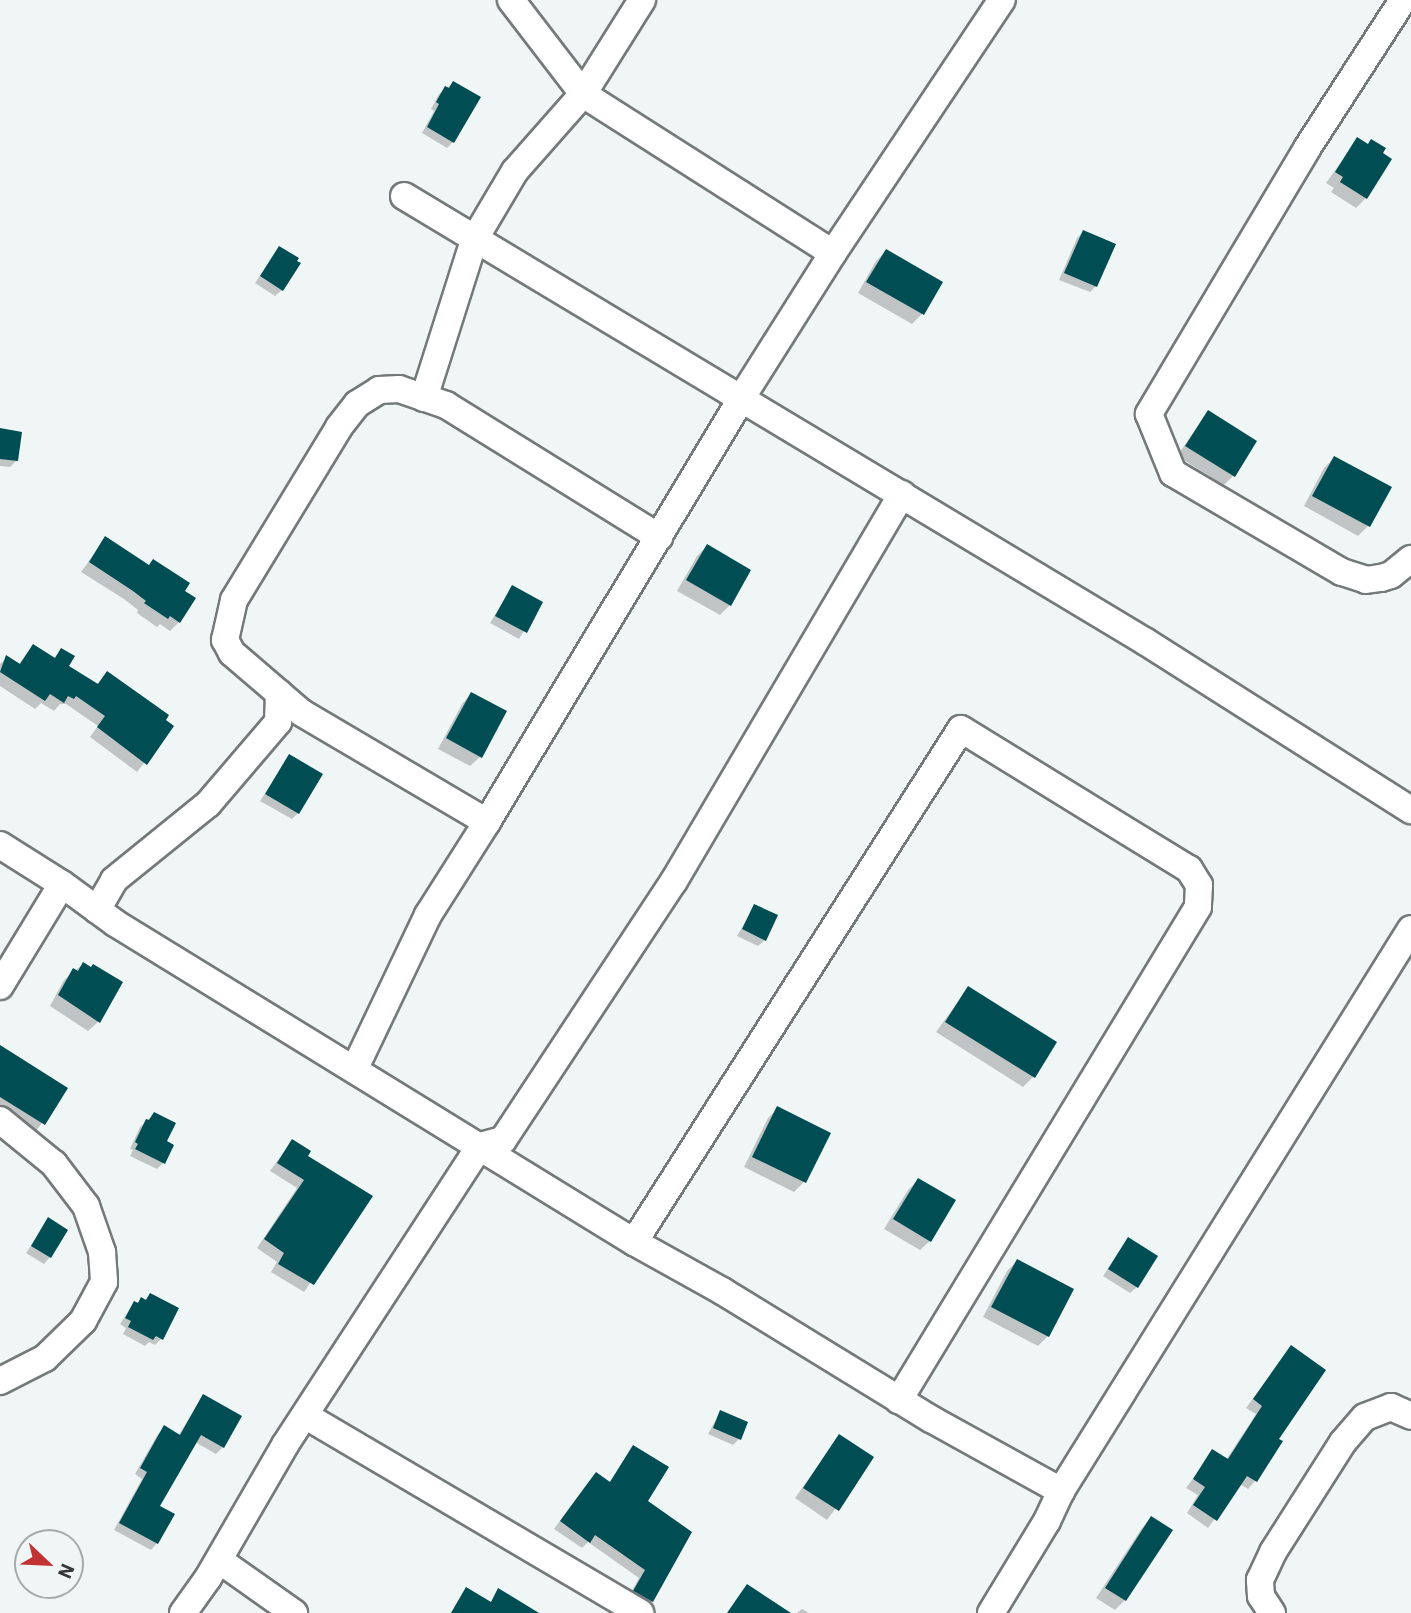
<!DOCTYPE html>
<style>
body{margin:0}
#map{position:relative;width:1411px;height:1613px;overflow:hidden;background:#f0f6f6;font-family:"IBM Plex Sans",sans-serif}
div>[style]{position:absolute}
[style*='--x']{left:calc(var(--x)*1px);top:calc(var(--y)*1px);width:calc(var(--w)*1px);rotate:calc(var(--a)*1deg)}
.shadow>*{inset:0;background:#0003}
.building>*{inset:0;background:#004d54}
.roads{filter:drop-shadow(2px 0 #747979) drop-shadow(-2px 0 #747979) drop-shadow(0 2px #747979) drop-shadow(0 -2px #747979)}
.minor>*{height:26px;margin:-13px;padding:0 13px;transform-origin:13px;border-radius:13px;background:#fff}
span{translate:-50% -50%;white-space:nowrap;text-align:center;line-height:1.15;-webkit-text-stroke:7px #f0f6f6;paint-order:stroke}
.north{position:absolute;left:14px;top:1529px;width:70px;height:70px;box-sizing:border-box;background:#f0f6f6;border:2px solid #a6aaaa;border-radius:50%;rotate:113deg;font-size:19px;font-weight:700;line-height:28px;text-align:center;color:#363838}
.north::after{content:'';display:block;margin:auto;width:24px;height:32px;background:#c13233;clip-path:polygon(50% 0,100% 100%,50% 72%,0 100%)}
</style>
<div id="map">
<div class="shadow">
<i style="clip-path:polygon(453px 83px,453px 142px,447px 148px,422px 133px,434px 111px,431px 109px,439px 94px)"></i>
<i style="clip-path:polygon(1357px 140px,1366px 198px,1356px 208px,1331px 192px,1334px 188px,1326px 183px)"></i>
<i style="clip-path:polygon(1083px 232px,1096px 286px,1090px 292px,1059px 280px,1077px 238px)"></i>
<i style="clip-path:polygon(279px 248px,282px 290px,275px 296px,255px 283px)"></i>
<i style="clip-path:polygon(886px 251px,941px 282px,922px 314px,912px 324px,858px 293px,876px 261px)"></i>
<i style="clip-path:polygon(1208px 412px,1234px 475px,1224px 485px,1177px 456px)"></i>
<i style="clip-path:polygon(0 430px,16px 461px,10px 467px,0 466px)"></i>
<i style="clip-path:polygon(1334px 458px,1368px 526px,1358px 536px,1304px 506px,1324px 468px)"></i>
<i style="clip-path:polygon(106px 538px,182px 592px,179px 622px,170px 631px,160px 624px,157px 627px,137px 613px,138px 610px,124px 599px,81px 572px)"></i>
<i style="clip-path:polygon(707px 546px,730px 605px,720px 615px,677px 591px,697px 556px)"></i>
<i style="clip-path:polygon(512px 587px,541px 603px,519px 639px,490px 623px)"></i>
<i style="clip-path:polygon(33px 646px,53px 659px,62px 650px,66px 666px,96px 685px,107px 673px,172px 727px,137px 772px,90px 737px,98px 726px,66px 704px,60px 704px,54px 711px,41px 703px,35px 709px,0 686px,0 664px,7px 658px,18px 665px)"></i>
<i style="clip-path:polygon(471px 694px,480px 757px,470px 766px,438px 749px,462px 704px)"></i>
<i style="clip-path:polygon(290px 756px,298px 813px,292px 819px,260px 801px)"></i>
<i style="clip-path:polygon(755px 906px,765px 940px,758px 946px,737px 936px)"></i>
<i style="clip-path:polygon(83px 964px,98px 1022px,88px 1031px,50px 1006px,64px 980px)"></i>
<i style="clip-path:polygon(968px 988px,1033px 1077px,1023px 1087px,936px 1032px)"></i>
<i style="clip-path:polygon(0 1055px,66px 1089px,34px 1134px,0 1113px)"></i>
<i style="clip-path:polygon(778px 1108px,804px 1182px,794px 1192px,744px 1167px,768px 1118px)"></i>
<i style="clip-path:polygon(154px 1114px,165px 1142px,163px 1163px,157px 1169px,130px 1156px,133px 1150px,130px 1149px,140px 1127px)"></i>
<i style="clip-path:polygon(292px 1141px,305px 1156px,370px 1197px,304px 1292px,271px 1272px,277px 1262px,257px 1248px,297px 1188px,270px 1171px)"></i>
<i style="clip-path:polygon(918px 1180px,930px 1241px,920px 1250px,884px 1229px,908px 1190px)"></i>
<i style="clip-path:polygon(48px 1220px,50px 1257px,44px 1264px,26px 1253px)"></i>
<i style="clip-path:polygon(1128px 1239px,1137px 1287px,1130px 1293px,1103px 1276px)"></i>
<i style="clip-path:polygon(1017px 1261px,1048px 1336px,1038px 1346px,983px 1317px,1007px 1271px)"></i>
<i style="clip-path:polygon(150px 1295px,161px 1339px,155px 1345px,149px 1342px,145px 1346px,123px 1334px,126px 1328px,120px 1324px,134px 1303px,144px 1301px)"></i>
<i style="clip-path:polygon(1291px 1347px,1276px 1439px,1280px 1442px,1255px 1481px,1248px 1489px,1240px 1484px,1208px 1528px,1187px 1513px,1198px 1495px,1186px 1488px,1213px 1452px,1226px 1460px,1256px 1414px,1246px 1408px)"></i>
<i style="clip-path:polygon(203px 1396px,223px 1447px,216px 1454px,195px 1442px,158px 1507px,157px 1543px,151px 1550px,114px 1530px,142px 1479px,135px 1474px,158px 1434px,164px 1428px,178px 1436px)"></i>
<i style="clip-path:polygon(720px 1412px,739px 1439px,733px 1445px,708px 1434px)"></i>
<i style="clip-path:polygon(839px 1436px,872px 1458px,827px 1520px,795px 1498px)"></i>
<i style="clip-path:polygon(633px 1448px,652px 1601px,645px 1608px,628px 1598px,639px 1578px,588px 1542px,582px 1548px,554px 1529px,589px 1481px,596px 1474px,609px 1483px)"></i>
<i style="clip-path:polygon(1152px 1518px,1125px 1600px,1115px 1610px,1096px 1598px,1142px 1528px)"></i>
<i style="clip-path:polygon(802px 1609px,809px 1613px,797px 1613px)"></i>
</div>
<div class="building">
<i style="clip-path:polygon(453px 81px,481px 97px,454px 143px,427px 127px,439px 104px,436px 102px,445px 86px,449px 88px)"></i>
<i style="clip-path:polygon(1357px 137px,1368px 144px,1371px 139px,1386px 148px,1383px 153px,1392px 159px,1367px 199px,1340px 182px,1343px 177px,1335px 172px)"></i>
<i style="clip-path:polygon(1083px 230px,1116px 244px,1097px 287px,1064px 273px)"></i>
<i style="clip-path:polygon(279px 246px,299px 258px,297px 261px,301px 263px,283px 291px,260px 276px)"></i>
<i style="clip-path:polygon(886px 249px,943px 282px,924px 315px,866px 282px)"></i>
<i style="clip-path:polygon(1208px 410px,1257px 441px,1235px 477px,1185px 446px)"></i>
<i style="clip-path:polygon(0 428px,22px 432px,18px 461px,0 459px)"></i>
<i style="clip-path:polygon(1334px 456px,1392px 487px,1370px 527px,1312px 496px)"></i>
<i style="clip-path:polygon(105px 536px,149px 565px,153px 559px,190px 583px,185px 591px,196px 598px,180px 623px,170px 616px,168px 619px,144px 603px,146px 601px,133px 591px,89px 562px)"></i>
<i style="clip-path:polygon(707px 544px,751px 570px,731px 606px,686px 580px)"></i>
<i style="clip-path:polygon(512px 585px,543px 602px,527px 633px,495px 616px)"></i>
<i style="clip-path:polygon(33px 644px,55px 658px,61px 648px,75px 656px,69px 666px,98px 684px,107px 671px,169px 715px,166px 720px,174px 726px,147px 765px,97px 727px,105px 716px,76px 696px,74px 699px,68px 696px,64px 703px,50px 694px,45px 701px,0 672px,6px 655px,20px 664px)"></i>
<i style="clip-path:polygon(471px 692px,507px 711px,482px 758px,446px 738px)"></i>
<i style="clip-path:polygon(289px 754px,323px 774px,299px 814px,265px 794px)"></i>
<i style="clip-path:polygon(754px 904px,778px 915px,766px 941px,742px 929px)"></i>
<i style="clip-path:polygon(83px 962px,91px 967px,93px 964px,123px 982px,100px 1023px,58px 995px,73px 968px,78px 971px)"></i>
<i style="clip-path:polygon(968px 986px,1057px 1042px,1035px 1078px,945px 1022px)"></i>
<i style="clip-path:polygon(0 1045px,68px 1088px,45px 1125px,0 1097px)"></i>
<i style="clip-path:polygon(777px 1106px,831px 1133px,806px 1183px,752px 1157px)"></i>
<i style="clip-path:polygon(154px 1112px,176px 1123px,167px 1141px,174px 1145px,165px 1164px,135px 1149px,138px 1144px,135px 1142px,146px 1119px,149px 1120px)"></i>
<i style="clip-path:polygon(292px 1139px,311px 1151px,308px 1156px,373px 1196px,314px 1285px,278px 1264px,284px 1253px,264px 1239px,304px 1180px,277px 1163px)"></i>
<i style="clip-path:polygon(918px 1178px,956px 1200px,931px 1242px,893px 1219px)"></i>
<i style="clip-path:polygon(48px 1217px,68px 1230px,51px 1258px,31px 1246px)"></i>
<i style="clip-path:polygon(1128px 1237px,1158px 1256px,1138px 1288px,1108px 1269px)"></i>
<i style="clip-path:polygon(1017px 1259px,1074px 1289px,1049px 1337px,991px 1307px)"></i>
<i style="clip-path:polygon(150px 1293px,179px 1308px,163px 1340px,156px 1336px,153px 1340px,128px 1327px,131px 1321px,125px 1318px,134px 1301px,138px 1303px,141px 1297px,146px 1300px)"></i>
<i style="clip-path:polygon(1291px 1345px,1326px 1370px,1279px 1439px,1283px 1441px,1257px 1482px,1247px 1476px,1217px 1521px,1193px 1505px,1205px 1487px,1193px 1479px,1212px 1449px,1228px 1459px,1262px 1406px,1253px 1399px)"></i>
<i style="clip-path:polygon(203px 1394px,242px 1416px,224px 1448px,201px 1435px,160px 1506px,175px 1514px,158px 1544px,119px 1523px,147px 1472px,140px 1468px,164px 1425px,180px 1435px)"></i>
<i style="clip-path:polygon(720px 1410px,748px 1422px,741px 1440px,713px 1428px)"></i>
<i style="clip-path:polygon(839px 1434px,874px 1457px,839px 1511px,803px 1488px)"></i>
<i style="clip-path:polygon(633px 1445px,669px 1467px,648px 1501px,692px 1532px,653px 1602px,633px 1591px,645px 1570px,595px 1535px,590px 1543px,560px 1521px,596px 1472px,610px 1482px)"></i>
<i style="clip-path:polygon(1151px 1516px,1173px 1530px,1126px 1601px,1105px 1588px)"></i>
<i style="clip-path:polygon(747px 1584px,791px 1613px,727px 1613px)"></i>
<i style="clip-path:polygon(466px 1587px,491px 1602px,498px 1588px,539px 1613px,451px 1613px)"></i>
</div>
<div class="roads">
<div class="minor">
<i style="--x:511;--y:0;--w:118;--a:52.5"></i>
<i style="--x:583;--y:94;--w:296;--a:32.5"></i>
<i style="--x:833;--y:253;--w:304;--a:-56.3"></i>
<i style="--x:1403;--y:0;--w:175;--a:122.9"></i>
<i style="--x:1308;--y:147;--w:311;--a:120.8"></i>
<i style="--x:1149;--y:414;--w:64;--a:67.9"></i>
<i style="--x:1173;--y:473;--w:196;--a:30.4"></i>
<i style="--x:1342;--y:572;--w:25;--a:18"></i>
<i style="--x:1366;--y:580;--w:15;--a:-8"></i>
<i style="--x:1381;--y:578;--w:10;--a:-17"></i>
<i style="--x:1391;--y:575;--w:26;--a:-39"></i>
<i style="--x:404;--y:196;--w:866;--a:31.01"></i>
<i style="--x:1146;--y:642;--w:314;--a:32.4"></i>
<i style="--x:424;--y:398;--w:166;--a:-72.4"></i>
<i style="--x:474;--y:240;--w:80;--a:-59.3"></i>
<i style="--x:515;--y:171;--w:103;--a:-48.6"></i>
<i style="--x:583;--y:94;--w:111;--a:-57.9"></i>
<i style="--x:487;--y:822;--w:215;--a:-149.5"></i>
<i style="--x:302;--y:713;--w:92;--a:-139.4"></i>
<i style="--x:232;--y:653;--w:15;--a:-118"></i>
<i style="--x:225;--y:640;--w:41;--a:-77.3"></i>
<i style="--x:234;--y:600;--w:202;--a:-58.7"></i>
<i style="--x:339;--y:427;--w:29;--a:-52"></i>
<i style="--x:357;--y:404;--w:26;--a:-32"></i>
<i style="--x:379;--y:390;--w:20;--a:-3"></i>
<i style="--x:399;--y:389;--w:50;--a:18.8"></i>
<i style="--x:446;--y:405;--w:251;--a:31.8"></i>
<i style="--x:0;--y:845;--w:73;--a:32.2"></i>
<i style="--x:62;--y:884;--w:66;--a:36.3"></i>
<i style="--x:115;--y:923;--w:609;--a:31.58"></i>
<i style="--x:634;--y:1242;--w:101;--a:29.1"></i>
<i style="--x:722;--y:1291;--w:245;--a:31.5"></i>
<i style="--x:931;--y:1419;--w:149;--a:29"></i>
<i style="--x:97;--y:910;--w:34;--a:-60"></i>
<i style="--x:114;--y:880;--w:121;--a:-39"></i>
<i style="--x:208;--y:804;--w:108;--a:-49.5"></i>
<i style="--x:278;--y:722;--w:29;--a:-88"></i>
<i style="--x:0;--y:986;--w:119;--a:-58.7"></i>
<i style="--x:355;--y:1068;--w:170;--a:-64.5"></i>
<i style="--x:428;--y:915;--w:110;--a:-57.6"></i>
<i style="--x:487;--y:822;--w:496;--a:-59"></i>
<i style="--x:742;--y:397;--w:170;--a:-57.7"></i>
<i style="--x:0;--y:1120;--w:70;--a:39.2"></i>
<i style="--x:54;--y:1164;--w:53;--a:52.7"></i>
<i style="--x:86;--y:1206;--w:49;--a:70.8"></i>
<i style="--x:102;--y:1252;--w:30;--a:86"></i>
<i style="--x:104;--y:1282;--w:44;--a:118.3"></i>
<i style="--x:83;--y:1321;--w:53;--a:135.8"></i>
<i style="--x:45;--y:1358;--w:51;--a:152.9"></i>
<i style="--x:634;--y:1242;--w:608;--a:-57.49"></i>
<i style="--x:961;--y:729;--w:268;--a:31.6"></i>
<i style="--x:1189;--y:869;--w:19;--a:58"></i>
<i style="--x:1199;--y:885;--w:22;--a:93"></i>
<i style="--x:1198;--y:907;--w:577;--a:121.24"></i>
<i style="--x:306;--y:1416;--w:388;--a:30.5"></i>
<i style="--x:219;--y:1560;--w:92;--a:35.2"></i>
<i style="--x:183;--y:1613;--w:43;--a:-54.5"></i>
<i style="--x:208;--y:1578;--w:154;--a:-59.9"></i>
<i style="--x:285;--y:1445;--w:357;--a:-56.9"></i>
<i style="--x:480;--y:1146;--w:24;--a:-15"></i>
<i style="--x:503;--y:1140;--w:310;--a:-56.6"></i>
<i style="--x:674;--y:881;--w:449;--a:-59.5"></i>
<i style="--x:991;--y:1613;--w:108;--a:-58.7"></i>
<i style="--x:1047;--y:1521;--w:33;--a:-65"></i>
<i style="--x:1061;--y:1491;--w:662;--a:-58.09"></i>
<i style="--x:1272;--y:1613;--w:20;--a:-123"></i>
<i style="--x:1261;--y:1596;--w:16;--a:-94"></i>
<i style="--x:1260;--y:1580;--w:31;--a:-65"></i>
<i style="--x:1273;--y:1552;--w:130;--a:-57.5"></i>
<i style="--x:1343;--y:1442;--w:33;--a:-49"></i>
<i style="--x:1365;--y:1417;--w:28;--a:-21"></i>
<i style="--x:1391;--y:1407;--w:22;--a:24"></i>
</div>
</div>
<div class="north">N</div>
</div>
